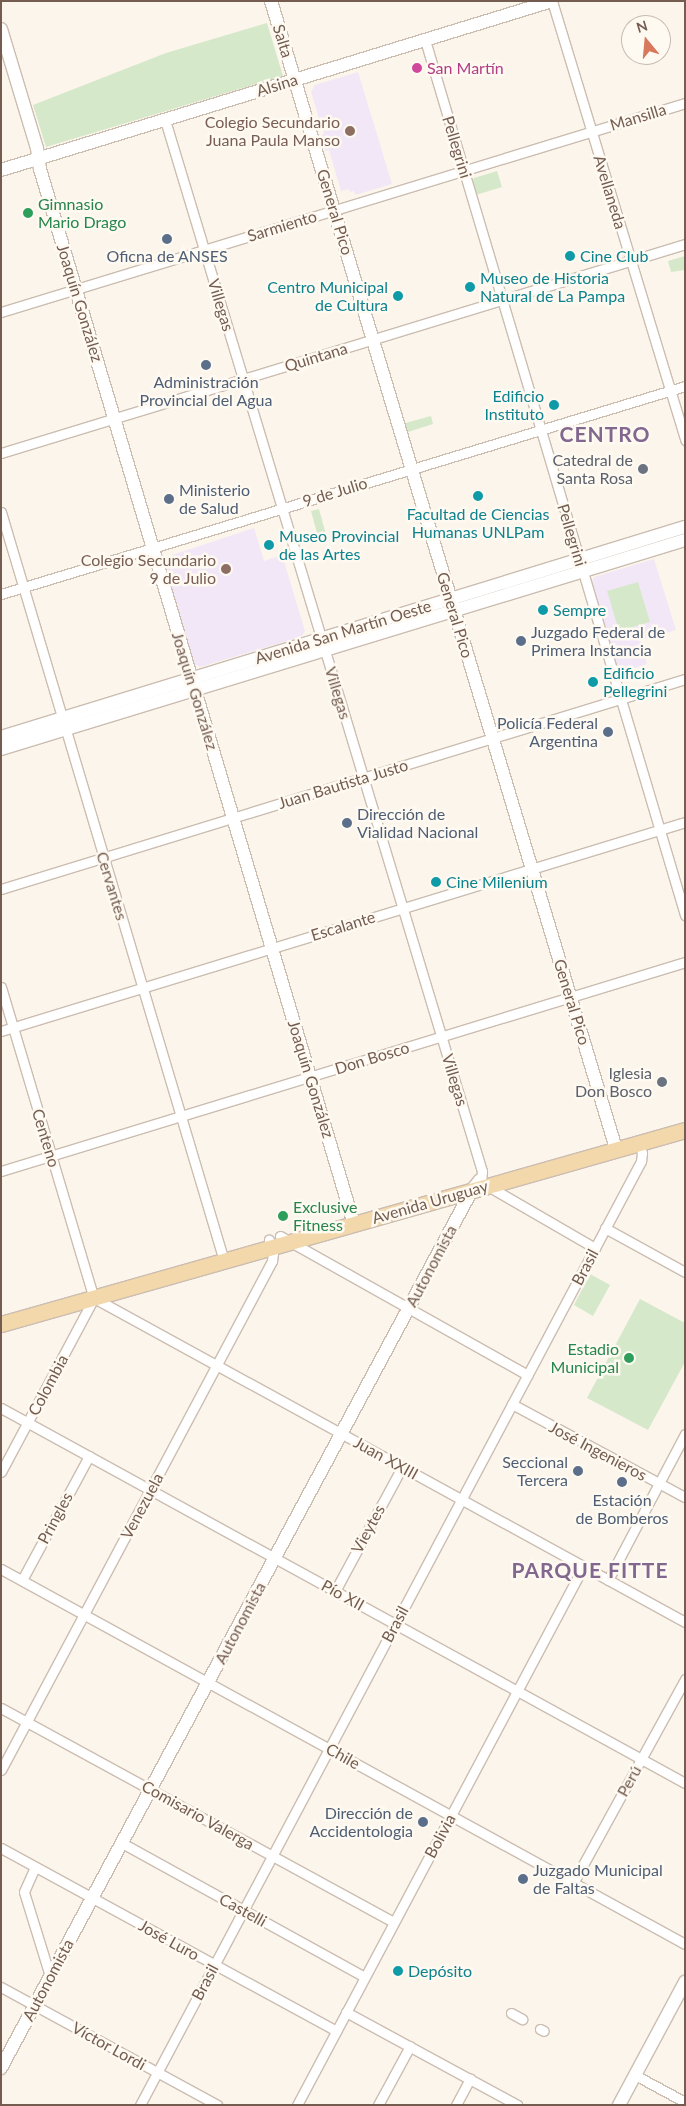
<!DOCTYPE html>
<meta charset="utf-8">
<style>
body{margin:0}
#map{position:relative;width:686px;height:2106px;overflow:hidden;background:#fbf5eb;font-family:Lato,sans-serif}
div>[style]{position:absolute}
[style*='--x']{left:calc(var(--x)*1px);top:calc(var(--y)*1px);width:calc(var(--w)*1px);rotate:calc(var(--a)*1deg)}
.education>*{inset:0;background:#f2e7f7}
.green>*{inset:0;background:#d6e8ca}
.roads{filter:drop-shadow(1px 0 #ccbdb1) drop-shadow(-1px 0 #ccbdb1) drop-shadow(0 1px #ccbdb1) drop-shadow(0 -1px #ccbdb1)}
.street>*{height:9px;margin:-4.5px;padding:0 4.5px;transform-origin:4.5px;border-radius:4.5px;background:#fff}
.secondary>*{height:12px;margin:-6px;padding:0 6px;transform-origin:6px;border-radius:6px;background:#fff}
.primary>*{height:15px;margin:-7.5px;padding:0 7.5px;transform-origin:7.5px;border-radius:7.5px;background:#f2d8ab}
.dots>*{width:14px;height:14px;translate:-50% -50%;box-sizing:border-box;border:2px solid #fef9f1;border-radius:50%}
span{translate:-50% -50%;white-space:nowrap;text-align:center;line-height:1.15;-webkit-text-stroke:5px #fef9f1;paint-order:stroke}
.street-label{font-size:16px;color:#745d50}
.hotel-label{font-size:16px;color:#b23c85}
.left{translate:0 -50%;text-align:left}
.education-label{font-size:16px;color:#785e54}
.right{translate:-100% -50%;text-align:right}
.leisure-label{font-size:16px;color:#27864d}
.service-label{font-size:16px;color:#4e5e75}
.culture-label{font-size:16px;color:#0d838f}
.worship-label{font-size:16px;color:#5b616d}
.district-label{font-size:21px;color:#82688f;font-weight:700;letter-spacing:1px}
.frame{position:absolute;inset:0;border:2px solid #745d50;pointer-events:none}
.north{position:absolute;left:621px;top:15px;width:50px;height:50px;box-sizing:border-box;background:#fef9f1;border:1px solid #c7bbb1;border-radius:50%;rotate:343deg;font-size:14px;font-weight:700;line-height:20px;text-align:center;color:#745d50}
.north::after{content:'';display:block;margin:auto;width:18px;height:22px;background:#d8795d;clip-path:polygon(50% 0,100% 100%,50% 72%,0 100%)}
</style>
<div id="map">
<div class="education">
<i style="clip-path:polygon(358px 72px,392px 184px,355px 195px,354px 191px,350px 192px,349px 189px,341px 191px,329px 150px,325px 151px,321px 136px,324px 134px,311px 92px,315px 85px)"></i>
<i style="clip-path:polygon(254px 528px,264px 561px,282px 555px,305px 631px,301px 637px,200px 667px,192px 663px,163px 558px)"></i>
<i style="clip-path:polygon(654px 559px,676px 630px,640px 640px,647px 664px,618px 673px,591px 583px,594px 577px)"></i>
</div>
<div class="green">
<i style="clip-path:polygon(267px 23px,283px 76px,46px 147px,33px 105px,166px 53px)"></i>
<i style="clip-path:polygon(497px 171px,502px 187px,476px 195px,472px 183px,474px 178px)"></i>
<i style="clip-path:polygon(685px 256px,685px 270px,671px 272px,668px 261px)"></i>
<i style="clip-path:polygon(431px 416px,433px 424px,405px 433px,402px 424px)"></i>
<i style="clip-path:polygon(319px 509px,328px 542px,320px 544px,311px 511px)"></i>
<i style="clip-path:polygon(638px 582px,650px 622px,619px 631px,607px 591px)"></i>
<i style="clip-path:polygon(590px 1274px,610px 1285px,593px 1316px,574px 1305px)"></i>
<i style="clip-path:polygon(640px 1299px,685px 1323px,685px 1362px,648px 1430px,587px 1398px)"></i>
</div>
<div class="roads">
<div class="street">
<i style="--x:552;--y:1;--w:459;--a:73.1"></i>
<i style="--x:425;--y:40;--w:913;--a:73.45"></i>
<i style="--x:165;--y:120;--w:1098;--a:73.22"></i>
<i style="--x:482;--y:1171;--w:11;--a:95"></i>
<i style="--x:481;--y:1182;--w:132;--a:30.1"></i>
<i style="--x:1;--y:312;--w:715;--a:-16.99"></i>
<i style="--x:1;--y:453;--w:715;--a:-16.99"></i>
<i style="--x:1;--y:512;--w:781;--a:73.42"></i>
<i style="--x:1;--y:594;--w:715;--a:-16.91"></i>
<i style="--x:1;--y:889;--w:716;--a:-17.07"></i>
<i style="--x:1;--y:987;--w:325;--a:73.4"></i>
<i style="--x:94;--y:1298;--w:674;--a:28.73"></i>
<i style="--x:1;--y:1031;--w:715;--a:-16.99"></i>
<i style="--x:1;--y:1171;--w:715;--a:-16.99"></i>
<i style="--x:605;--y:1228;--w:91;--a:28.8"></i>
<i style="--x:280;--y:1236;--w:284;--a:29.3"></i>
<i style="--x:512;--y:1404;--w:196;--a:28.3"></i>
<i style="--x:1;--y:1408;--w:780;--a:28.73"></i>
<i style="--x:1;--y:1472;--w:197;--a:-61.9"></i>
<i style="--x:1;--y:1569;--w:780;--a:28.73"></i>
<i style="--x:22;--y:1580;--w:141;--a:-61.6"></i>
<i style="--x:608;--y:1580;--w:165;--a:-62.2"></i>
<i style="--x:335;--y:1591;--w:141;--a:-61.6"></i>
<i style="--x:1;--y:1708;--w:447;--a:28.6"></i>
<i style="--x:1;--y:1770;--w:577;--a:-61.97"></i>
<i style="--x:272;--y:1261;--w:8;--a:-83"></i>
<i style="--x:273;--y:1253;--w:14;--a:-107"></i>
<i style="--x:122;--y:1843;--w:277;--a:28.9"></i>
<i style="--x:1;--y:1848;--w:382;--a:28.6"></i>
<i style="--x:35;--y:1867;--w:27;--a:114"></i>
<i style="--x:24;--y:1892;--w:88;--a:72.8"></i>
<i style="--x:573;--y:1883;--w:233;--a:-61.2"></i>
<i style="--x:1;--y:1987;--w:246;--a:28.6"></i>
<i style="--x:346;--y:2012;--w:195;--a:28.5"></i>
<i style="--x:511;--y:2013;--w:13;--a:29"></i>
<i style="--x:540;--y:2029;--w:4;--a:27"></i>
<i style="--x:635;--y:2075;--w:57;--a:28.4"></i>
<i style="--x:140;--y:2105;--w:1069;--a:-62.04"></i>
<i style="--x:641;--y:1161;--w:8;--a:-83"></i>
<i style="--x:642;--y:1153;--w:10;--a:-107"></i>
<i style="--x:297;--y:2105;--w:609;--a:-62"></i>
<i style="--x:378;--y:2105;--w:67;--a:-61.5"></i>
<i style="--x:456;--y:2105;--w:30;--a:-62"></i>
</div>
<div class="secondary">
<i style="--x:271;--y:1;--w:1199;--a:73.27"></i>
<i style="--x:1;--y:29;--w:124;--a:73.2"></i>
<i style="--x:37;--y:148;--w:21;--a:82"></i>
<i style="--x:40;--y:169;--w:1101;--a:73.43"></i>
<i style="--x:1;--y:170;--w:576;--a:-17.05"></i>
<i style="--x:1;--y:737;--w:716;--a:-17.07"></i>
<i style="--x:1;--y:749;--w:715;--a:-16.99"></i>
<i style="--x:1;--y:2068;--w:996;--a:-61.79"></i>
<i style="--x:472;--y:1190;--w:13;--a:-51"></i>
<i style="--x:619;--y:2105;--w:140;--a:-61.8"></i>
</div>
<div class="primary">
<i style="--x:1;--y:1324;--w:711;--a:-15.83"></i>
</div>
</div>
<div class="dots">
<i style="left:417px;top:68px;background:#d1479c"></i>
<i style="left:350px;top:131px;background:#8d6e63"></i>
<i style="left:28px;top:213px;background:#2e9e5b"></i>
<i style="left:167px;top:239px;background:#5c6f8a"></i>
<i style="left:570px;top:256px;background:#0f9aa8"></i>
<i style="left:470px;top:287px;background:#0f9aa8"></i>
<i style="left:398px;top:296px;background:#0f9aa8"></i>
<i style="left:206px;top:365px;background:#5c6f8a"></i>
<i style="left:554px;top:405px;background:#0f9aa8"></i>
<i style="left:643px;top:469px;background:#6b7280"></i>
<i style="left:478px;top:496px;background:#0f9aa8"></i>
<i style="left:169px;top:499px;background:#5c6f8a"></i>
<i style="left:269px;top:545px;background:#0f9aa8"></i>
<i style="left:226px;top:569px;background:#8d6e63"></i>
<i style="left:543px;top:610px;background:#0f9aa8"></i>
<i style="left:521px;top:641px;background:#5c6f8a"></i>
<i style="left:593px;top:682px;background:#0f9aa8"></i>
<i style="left:608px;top:732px;background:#5c6f8a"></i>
<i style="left:347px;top:823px;background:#5c6f8a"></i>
<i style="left:436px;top:882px;background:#0f9aa8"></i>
<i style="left:662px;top:1082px;background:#6b7280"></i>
<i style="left:283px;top:1216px;background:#2e9e5b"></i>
<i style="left:629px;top:1358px;background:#2e9e5b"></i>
<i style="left:578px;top:1471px;background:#5c6f8a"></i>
<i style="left:622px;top:1482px;background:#5c6f8a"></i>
<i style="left:423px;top:1822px;background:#5c6f8a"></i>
<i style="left:523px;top:1879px;background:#5c6f8a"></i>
<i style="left:398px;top:1971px;background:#0f9aa8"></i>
</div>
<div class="street-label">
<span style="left:283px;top:41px;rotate:73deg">Salta</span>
<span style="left:277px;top:85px;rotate:-17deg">Alsina</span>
<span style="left:638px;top:117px;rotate:-17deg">Mansilla</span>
<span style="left:457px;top:147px;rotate:73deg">Pellegrini</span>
<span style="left:610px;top:192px;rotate:73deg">Avellaneda</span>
<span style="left:335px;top:212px;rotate:73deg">General Pico</span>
<span style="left:282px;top:226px;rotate:-17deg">Sarmiento</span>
<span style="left:80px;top:303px;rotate:73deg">Joaquín González</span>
<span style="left:221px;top:305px;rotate:73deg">Villegas</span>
<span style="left:316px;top:357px;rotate:-17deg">Quintana</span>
<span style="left:335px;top:492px;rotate:-17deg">9 de Julio</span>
<span style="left:572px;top:535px;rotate:73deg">Pellegrini</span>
<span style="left:455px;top:615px;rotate:73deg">General Pico</span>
<span style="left:343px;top:632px;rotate:-17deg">Avenida San Martín Oeste</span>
<span style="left:195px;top:691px;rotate:73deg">Joaquín González</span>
<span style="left:338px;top:693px;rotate:73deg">Villegas</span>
<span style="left:343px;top:784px;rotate:-17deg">Juan Bautista Justo</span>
<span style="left:112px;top:886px;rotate:73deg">Cervantes</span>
<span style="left:343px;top:926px;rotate:-17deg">Escalante</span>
<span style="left:572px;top:1002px;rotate:73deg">General Pico</span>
<span style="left:372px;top:1058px;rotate:-17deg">Don Bosco</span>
<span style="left:311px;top:1079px;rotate:73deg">Joaquín González</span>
<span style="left:455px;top:1080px;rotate:73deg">Villegas</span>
<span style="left:46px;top:1138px;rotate:73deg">Centeno</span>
<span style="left:430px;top:1202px;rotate:-16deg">Avenida Uruguay</span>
<span style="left:431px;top:1266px;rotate:-62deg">Autonomista</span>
<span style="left:585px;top:1267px;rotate:-62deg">Brasil</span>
<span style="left:48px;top:1385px;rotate:-62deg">Colombia</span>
<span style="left:598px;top:1451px;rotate:28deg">José Ingenieros</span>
<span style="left:386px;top:1458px;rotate:29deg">Juan XXIII</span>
<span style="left:142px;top:1506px;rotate:-62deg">Venezuela</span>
<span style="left:55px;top:1518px;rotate:-62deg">Pringles</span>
<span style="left:368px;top:1529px;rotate:-62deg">Vieytes</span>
<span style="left:343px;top:1595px;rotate:29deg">Pío XII</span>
<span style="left:240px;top:1623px;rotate:-62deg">Autonomista</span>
<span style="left:395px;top:1624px;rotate:-62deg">Brasil</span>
<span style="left:343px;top:1756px;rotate:29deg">Chile</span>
<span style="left:629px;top:1781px;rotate:-61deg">Perú</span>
<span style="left:198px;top:1815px;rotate:29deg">Comisario Valerga</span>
<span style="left:440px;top:1836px;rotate:-62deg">Bolivia</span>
<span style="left:243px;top:1910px;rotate:29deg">Castelli</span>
<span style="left:169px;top:1940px;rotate:29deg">José Luro</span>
<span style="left:48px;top:1980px;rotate:-62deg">Autonomista</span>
<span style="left:205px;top:1982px;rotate:-62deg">Brasil</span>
<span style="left:109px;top:2046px;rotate:29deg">Víctor Lordi</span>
</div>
<div class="hotel-label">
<span class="left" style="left:427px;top:68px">San Martín</span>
</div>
<div class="education-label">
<span class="right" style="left:340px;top:131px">Colegio Secundario<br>Juana Paula Manso</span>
<span class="right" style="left:216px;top:569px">Colegio Secundario<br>9 de Julio</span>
</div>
<div class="leisure-label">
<span class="left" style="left:38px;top:213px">Gimnasio<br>Mario Drago</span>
<span class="left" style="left:293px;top:1216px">Exclusive<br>Fitness</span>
<span class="right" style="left:619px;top:1358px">Estadio<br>Municipal</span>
</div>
<div class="service-label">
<span style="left:167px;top:256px">Oficna de ANSES</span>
<span style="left:206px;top:391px">Administración<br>Provincial del Agua</span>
<span class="left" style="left:179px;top:499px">Ministerio<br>de Salud</span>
<span class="left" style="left:531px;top:641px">Juzgado Federal de<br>Primera Instancia</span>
<span class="right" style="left:598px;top:732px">Policía Federal<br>Argentina</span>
<span class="left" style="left:357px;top:823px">Dirección de<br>Vialidad Nacional</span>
<span class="right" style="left:568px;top:1471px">Seccional<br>Tercera</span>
<span style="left:622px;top:1509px">Estación<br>de Bomberos</span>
<span class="right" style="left:413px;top:1822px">Dirección de<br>Accidentologia</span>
<span class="left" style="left:533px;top:1879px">Juzgado Municipal<br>de Faltas</span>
</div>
<div class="culture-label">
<span class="left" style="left:580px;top:256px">Cine Club</span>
<span class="left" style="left:480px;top:287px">Museo de Historia<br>Natural de La Pampa</span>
<span class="right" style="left:388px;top:296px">Centro Municipal<br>de Cultura</span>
<span class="right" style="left:544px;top:405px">Edificio<br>Instituto</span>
<span style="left:478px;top:523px">Facultad de Ciencias<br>Humanas UNLPam</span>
<span class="left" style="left:279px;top:545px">Museo Provincial<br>de las Artes</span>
<span class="left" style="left:553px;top:610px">Sempre</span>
<span class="left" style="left:603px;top:682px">Edificio<br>Pellegrini</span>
<span class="left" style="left:446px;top:882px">Cine Milenium</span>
<span class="left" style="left:408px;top:1971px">Depósito</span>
</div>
<div class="worship-label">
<span class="right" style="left:633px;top:469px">Catedral de<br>Santa Rosa</span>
<span class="right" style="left:652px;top:1082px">Iglesia<br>Don Bosco</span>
</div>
<div class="district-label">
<span style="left:605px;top:434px">CENTRO</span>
<span style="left:590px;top:1570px">PARQUE FITTE</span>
</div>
<div class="frame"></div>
<div class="north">N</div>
</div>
